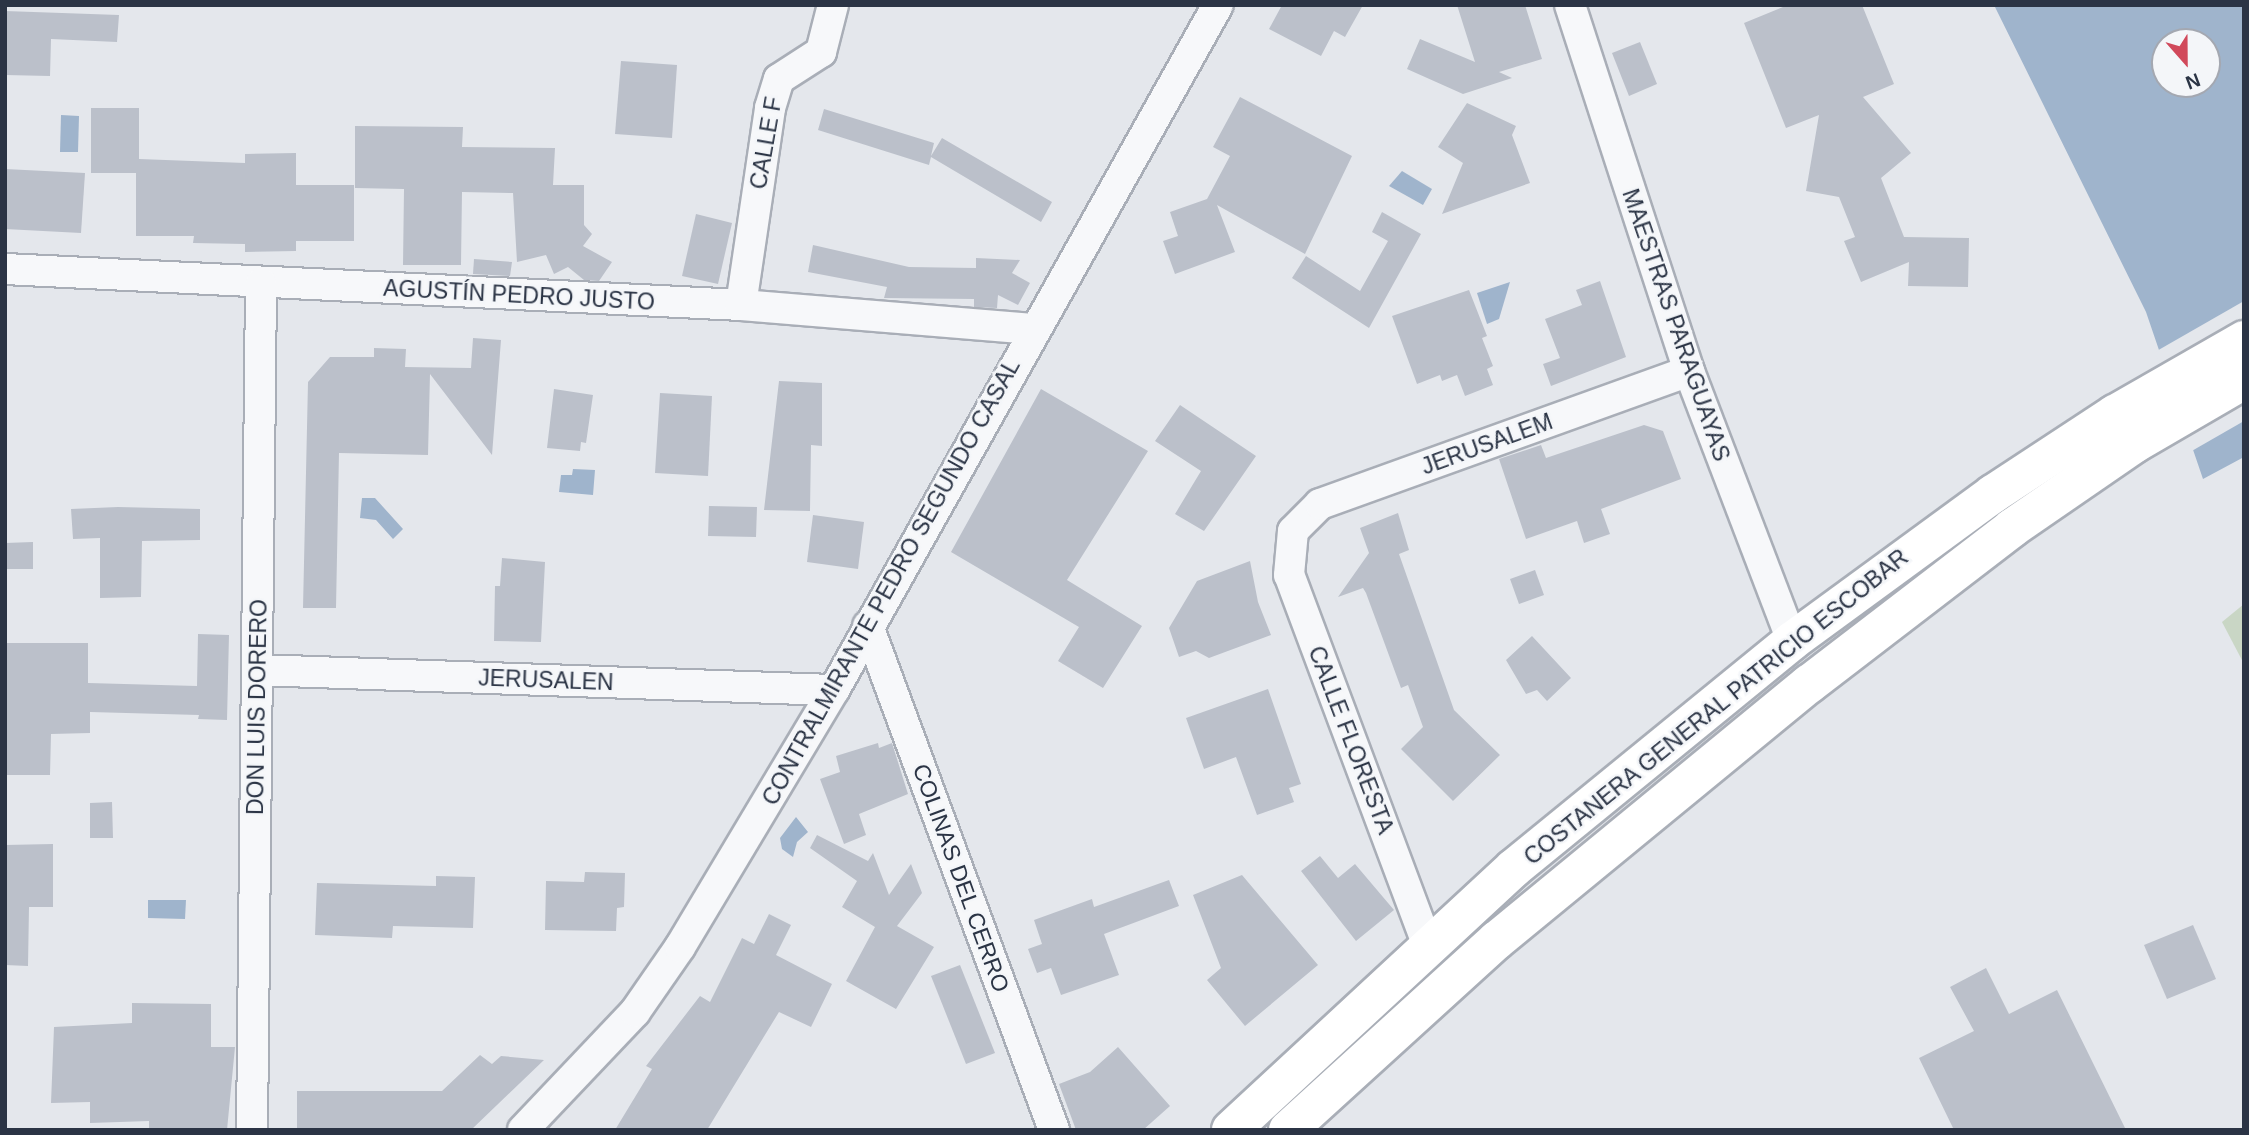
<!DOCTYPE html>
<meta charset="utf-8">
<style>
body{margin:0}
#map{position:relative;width:2249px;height:1135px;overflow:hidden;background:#e4e7ec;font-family:Arial,sans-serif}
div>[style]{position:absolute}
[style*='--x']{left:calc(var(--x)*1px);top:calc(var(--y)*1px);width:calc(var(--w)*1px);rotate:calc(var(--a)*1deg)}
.green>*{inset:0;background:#c9d6c5}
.water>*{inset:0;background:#9fb4cc}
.pier>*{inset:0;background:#e4e7ec}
.building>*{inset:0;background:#bbc0ca}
.roads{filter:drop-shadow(2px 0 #a9aeb7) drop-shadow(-2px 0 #a9aeb7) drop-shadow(0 2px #a9aeb7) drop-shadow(0 -2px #a9aeb7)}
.street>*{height:30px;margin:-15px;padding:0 15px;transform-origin:15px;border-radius:15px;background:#f7f8fa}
.highway>*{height:38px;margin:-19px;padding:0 19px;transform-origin:19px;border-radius:19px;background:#fff}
span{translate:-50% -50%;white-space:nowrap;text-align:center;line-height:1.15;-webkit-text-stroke:5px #f4f6f9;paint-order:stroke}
.street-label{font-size:23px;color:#2b3445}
.frame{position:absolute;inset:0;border:7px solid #2b3445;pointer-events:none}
.north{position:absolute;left:2151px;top:28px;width:70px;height:70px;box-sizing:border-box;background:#f4f6f9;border:2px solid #a4a8b1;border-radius:50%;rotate:159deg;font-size:19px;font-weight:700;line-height:28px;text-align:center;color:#2b3445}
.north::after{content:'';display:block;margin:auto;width:24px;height:32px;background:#d1495b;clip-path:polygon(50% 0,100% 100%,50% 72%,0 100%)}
</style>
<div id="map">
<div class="green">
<i style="clip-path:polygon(2244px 604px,2244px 664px,2222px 622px)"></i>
</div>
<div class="water">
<i style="clip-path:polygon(evenodd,1994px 5px,2244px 5px,2244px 457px,2203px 479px,2146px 312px,1994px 5px,2165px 42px,2207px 42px,2207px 84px,2165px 84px,2165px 42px)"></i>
<i style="clip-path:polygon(61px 115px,79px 116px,78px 152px,60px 152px)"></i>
<i style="clip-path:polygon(1402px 171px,1432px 189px,1423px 205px,1389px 186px)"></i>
<i style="clip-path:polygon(1510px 282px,1499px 319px,1487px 324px,1477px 293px)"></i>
<i style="clip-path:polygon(573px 469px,595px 470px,593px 495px,559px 492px,561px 475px,572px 475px)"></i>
<i style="clip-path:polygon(362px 498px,375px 498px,403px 529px,393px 539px,376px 520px,360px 518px)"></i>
<i style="clip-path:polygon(796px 817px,808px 832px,797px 842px,793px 857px,782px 849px,780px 838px)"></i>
<i style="clip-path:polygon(148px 900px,186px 900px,185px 919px,148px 918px)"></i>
</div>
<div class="pier">
<i style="clip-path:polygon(2244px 301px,2244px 421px,2190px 452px,2155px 352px)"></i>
</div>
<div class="building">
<i style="clip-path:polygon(1282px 5px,1363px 5px,1345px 37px,1334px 31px,1321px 56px,1269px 29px)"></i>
<i style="clip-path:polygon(1457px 5px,1525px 5px,1542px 59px,1499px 72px,1512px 78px,1463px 94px,1407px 69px,1420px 39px,1475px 62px)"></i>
<i style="clip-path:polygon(1788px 5px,1862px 5px,1894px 84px,1863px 97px,1911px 153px,1881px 178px,1904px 237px,1969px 238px,1968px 287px,1908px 286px,1909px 262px,1861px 282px,1844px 241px,1855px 237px,1839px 197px,1806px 191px,1819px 115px,1786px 128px,1744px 23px)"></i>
<i style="clip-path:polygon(5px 11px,119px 15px,117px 42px,51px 39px,50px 76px,5px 75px)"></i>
<i style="clip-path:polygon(1640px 42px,1657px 84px,1629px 96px,1612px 53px)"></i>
<i style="clip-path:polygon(621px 61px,677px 65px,672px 138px,615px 134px)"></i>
<i style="clip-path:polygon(1240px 97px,1352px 156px,1305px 254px,1217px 205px,1235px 252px,1175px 274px,1163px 241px,1178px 236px,1170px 212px,1207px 199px,1230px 156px,1213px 147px)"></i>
<i style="clip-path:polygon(1467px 103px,1516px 126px,1512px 135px,1530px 183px,1442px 214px,1463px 163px,1438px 147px)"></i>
<i style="clip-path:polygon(91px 108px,139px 108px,139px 159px,245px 163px,245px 154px,296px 153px,296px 185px,354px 185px,354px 241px,296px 241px,296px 251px,245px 252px,245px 244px,193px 243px,194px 236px,136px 236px,136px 173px,91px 173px)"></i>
<i style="clip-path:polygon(824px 109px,934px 143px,931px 156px,942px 138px,1052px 202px,1041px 222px,931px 157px,929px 165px,818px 130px)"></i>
<i style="clip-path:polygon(355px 126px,463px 127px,462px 147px,555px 148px,553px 185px,584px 185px,584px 225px,592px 234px,583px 246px,612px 262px,599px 281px,584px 280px,568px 267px,554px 274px,546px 255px,517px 262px,513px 193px,462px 192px,461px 265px,403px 265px,404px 189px,355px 188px)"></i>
<i style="clip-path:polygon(5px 169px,85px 173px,81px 233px,5px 229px)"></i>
<i style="clip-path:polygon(1382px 212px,1421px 234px,1369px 328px,1292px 278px,1306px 256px,1360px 291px,1388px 241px,1372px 232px)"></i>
<i style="clip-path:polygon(696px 214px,732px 223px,718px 284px,682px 276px)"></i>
<i style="clip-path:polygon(813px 245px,909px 267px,976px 268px,976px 258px,1020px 260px,1012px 273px,1030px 283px,1018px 305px,998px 295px,997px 308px,974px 307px,974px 299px,884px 298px,887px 287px,808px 272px)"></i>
<i style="clip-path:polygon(474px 259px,512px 262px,510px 276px,473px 274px)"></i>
<i style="clip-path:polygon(1600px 281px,1626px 357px,1551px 386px,1543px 364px,1560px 358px,1545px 319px,1582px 305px,1576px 290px)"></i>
<i style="clip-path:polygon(1469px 290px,1487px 336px,1482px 338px,1493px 366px,1487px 369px,1493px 385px,1465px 396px,1457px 375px,1442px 381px,1440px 375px,1417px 384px,1392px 316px)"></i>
<i style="clip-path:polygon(473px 338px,501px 340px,492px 455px,430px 374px,428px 455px,339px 453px,336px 608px,303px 608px,308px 382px,330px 357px,374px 357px,374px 348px,406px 349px,405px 367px,471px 368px)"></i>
<i style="clip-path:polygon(779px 381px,822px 383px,822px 446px,811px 445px,810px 511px,764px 510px)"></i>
<i style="clip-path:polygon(554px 389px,593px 395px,586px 443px,581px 442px,580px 451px,547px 448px)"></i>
<i style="clip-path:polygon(1041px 389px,1148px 451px,1067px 580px,1142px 626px,1103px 688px,1058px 661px,1079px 627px,951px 552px)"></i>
<i style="clip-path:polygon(660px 393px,712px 396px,708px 476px,655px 473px)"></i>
<i style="clip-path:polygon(1180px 405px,1256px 456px,1204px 531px,1175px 514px,1201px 471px,1155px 441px)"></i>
<i style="clip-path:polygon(1644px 425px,1663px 431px,1681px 479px,1601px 509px,1610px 534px,1584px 543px,1577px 521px,1526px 539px,1499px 459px,1541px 445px,1546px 458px)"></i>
<i style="clip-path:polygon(709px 506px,757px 507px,756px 537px,708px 536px)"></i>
<i style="clip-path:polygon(118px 507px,200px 509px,200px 540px,142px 541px,141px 597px,100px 598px,100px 538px,73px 539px,71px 509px)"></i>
<i style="clip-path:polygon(1398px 513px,1409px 550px,1399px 554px,1454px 710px,1500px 755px,1453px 801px,1401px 749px,1423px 727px,1408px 685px,1401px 688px,1366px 593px,1363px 588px,1338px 597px,1369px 553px,1360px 528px)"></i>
<i style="clip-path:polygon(813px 515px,864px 522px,858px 569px,807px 562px)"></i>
<i style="clip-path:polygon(33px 542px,33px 569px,5px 569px,5px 543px)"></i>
<i style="clip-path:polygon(502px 558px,545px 562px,541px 642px,494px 641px,495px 586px,500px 586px)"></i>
<i style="clip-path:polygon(1250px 561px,1258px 602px,1271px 635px,1209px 658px,1196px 651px,1179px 657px,1169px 628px,1197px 581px)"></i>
<i style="clip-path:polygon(1535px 570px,1544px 595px,1519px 604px,1510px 579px)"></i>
<i style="clip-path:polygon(198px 634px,229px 635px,227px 720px,198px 719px,199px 715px,90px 712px,90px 733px,51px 734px,50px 775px,5px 775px,5px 643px,88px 643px,88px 683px,197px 686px)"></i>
<i style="clip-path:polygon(1532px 636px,1571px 678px,1547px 701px,1537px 690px,1526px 694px,1506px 660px)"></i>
<i style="clip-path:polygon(1268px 689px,1301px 784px,1289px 788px,1294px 802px,1257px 815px,1236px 757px,1204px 769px,1186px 718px)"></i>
<i style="clip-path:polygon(878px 743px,879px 748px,892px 743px,908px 794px,859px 814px,866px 835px,844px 844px,820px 779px,840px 772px,836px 756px)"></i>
<i style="clip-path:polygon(112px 802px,113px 838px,90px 838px,90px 803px)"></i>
<i style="clip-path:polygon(817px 835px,868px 861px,873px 853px,889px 895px,911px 864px,922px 893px,897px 926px,934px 947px,896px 1009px,846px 981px,875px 927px,842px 907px,857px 881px,810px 848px)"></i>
<i style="clip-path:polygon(53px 844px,53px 907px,29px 907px,28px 966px,5px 965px,5px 845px)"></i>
<i style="clip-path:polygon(1320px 856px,1338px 878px,1355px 864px,1394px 910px,1356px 941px,1301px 871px)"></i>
<i style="clip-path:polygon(585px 872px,625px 873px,624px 907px,617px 908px,616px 931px,545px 930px,546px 881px,584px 882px)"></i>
<i style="clip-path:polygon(1242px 875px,1318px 965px,1245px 1026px,1207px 980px,1221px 968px,1193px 895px)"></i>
<i style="clip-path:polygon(436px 876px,475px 877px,473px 928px,393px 926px,392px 938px,315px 935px,317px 883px,436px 886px)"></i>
<i style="clip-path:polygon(1169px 880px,1179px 906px,1104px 934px,1119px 975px,1061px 995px,1051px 968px,1037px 973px,1028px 949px,1042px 944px,1034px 920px,1092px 899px,1094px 907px)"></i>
<i style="clip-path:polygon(769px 914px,791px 925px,776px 955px,832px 984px,811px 1027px,779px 1012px,707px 1130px,615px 1130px,652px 1069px,646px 1066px,700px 996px,710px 1002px,742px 938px,754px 944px)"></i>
<i style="clip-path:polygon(2193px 925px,2216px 979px,2167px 999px,2144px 945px)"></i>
<i style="clip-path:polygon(960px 965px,995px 1053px,966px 1064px,931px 976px)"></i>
<i style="clip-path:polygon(1986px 968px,2009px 1014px,2057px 990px,2126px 1130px,1954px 1130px,1919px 1058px,1974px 1031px,1950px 987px)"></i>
<i style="clip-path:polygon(132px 1003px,211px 1004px,211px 1047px,235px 1047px,227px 1130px,149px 1130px,149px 1121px,90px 1123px,90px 1102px,51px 1103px,54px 1027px,132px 1023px)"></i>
<i style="clip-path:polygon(1118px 1047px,1170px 1106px,1143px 1130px,1076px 1130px,1059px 1084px,1090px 1072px)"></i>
<i style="clip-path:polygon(480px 1055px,492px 1064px,501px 1056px,544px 1060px,471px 1130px,297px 1130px,297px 1091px,442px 1091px)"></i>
</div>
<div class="roads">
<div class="street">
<i style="--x:1570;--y:5;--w:385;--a:72"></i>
<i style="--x:1689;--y:371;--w:289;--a:69.1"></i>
<i style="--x:5;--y:269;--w:737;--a:2.8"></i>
<i style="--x:741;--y:305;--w:293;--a:4.7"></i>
<i style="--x:741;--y:305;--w:199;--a:-81.6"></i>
<i style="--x:770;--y:108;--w:30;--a:-73"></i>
<i style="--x:779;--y:79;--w:50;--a:-32.7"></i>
<i style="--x:821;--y:52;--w:49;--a:-75.7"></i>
<i style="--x:868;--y:626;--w:537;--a:69.74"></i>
<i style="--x:257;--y:670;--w:577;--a:1.99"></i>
<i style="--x:1428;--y:946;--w:396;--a:-110.5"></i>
<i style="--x:1289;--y:575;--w:44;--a:-84.8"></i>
<i style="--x:1293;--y:531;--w:38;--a:-45"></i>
<i style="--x:1320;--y:504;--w:392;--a:-19.8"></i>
<i style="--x:252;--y:1130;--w:847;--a:-89.39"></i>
<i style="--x:523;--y:1130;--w:163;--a:-46.5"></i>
<i style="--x:635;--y:1012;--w:79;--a:-55.3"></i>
<i style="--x:680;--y:947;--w:300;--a:-59.1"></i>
<i style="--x:834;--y:690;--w:785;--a:-60.73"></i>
</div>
<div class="highway">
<i style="--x:1231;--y:1130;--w:386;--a:-42.8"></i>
<i style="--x:1514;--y:868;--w:359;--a:-39.2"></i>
<i style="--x:1792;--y:641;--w:249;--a:-36.2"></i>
<i style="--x:1993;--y:494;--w:146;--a:-33.3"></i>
<i style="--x:2115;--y:414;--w:149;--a:-29.8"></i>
<i style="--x:1288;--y:1130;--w:282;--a:-42.3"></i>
<i style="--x:1497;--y:940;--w:404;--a:-39.4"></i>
<i style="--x:1809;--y:684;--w:256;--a:-37.5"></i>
<i style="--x:2012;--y:528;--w:148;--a:-34.5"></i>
<i style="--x:2134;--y:444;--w:127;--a:-30.2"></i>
</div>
</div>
<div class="street-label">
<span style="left:766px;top:143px;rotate:-80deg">CALLE F</span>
<span style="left:519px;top:295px;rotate:3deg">AGUSTÍN PEDRO JUSTO</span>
<span style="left:1676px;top:325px;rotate:71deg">MAESTRAS PARAGUAYAS</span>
<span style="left:1487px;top:444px;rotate:-20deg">JERUSALEM</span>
<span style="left:891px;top:582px;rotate:-61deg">CONTRALMIRANTE PEDRO SEGUNDO CASAL</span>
<span style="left:546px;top:680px;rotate:2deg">JERUSALEN</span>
<span style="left:257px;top:707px;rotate:-89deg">DON LUIS DORERO</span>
<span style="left:1716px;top:707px;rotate:-39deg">COSTANERA GENERAL PATRICIO ESCOBAR</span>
<span style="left:1351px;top:740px;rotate:69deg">CALLE FLORESTA</span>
<span style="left:961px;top:878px;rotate:70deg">COLINAS DEL CERRO</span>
</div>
<div class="frame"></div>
<div class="north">N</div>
</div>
